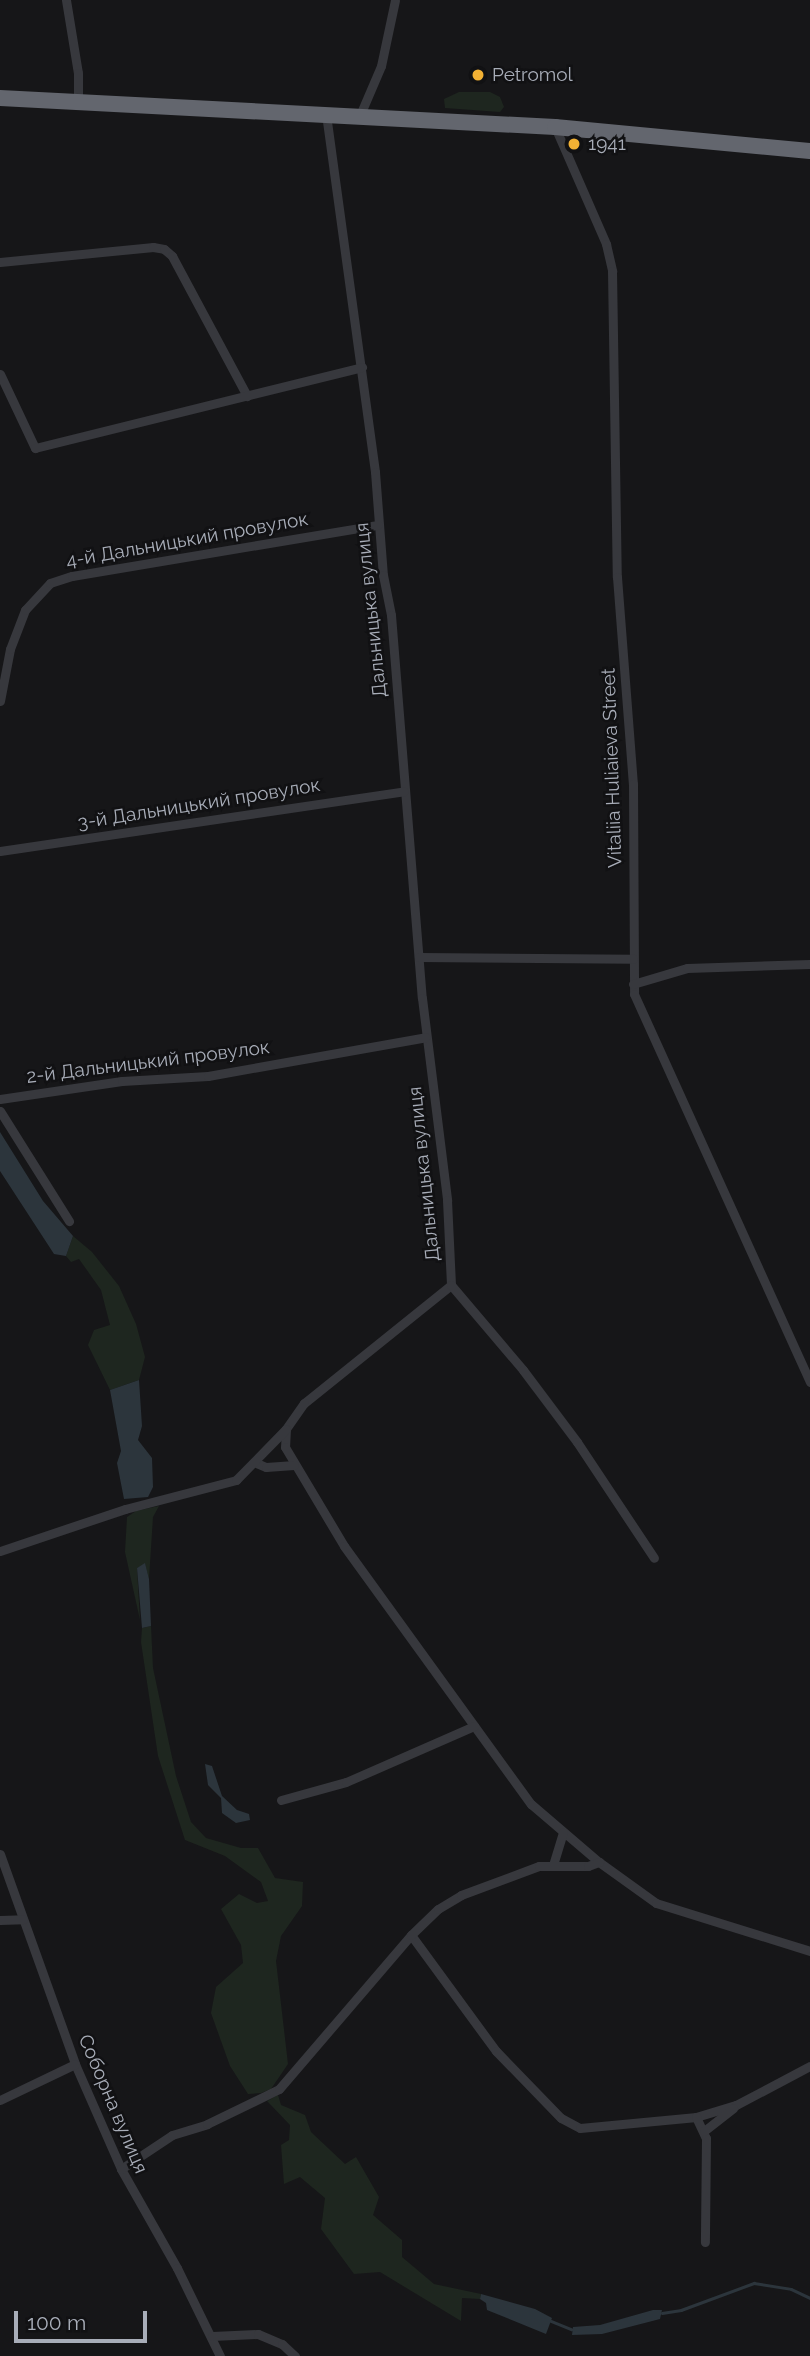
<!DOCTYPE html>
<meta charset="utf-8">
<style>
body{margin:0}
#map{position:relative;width:810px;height:2356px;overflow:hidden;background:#161618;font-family:Raleway,sans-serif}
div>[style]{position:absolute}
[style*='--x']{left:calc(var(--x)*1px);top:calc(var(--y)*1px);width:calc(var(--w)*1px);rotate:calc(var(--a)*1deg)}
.green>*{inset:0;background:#1e261f}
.water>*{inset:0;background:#2c353c}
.stream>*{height:2.5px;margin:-1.25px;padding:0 1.25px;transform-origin:1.25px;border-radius:1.25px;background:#2c353c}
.street>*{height:9px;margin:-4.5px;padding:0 4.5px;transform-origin:4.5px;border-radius:4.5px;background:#37383d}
.highway>*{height:16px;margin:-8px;padding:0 8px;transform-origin:8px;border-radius:8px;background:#63666e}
.dots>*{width:19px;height:19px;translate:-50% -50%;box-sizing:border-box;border:4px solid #111113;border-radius:50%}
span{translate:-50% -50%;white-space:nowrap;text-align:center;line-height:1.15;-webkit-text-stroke:5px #111113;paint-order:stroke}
.poi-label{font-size:19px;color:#a8adb8}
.left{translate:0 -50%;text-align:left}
.street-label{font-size:19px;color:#a8adb8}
.scale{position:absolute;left:14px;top:2311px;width:133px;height:32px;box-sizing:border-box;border:4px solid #a8adb8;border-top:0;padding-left:9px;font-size:21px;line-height:24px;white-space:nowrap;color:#a8adb8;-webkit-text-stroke:5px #111113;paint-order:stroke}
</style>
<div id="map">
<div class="green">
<i style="clip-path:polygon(459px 92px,490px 92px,500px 97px,504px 107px,500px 112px,445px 108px,444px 99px)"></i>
<i style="clip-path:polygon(73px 1236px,92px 1252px,119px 1286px,136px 1324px,145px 1357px,139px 1380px,110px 1390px,88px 1345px,94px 1330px,110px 1325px,101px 1290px,79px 1259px,71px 1262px,66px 1256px)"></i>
<i style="clip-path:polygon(159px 1506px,153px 1517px,149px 1579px,145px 1564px,137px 1568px,140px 1620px,125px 1552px,127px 1517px,136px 1511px)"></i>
<i style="clip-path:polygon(151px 1626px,153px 1668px,176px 1776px,191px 1822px,206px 1838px,241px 1848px,258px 1848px,275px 1878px,303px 1882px,302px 1906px,281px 1936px,276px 1961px,288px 2064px,271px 2089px,261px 2093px,248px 2094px,230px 2066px,211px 2013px,216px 1987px,243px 1963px,241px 1945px,221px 1909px,239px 1894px,257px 1903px,268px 1901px,261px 1882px,225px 1856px,185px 1840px,158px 1756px,141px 1642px,142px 1628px)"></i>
<i style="clip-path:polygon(278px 2095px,281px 2105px,305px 2115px,311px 2132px,345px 2164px,356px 2157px,379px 2197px,373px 2215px,402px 2240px,402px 2257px,434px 2284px,481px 2294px,480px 2299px,462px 2298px,461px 2321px,380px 2272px,354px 2274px,321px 2229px,325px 2198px,300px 2177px,284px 2184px,281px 2145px,289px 2140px,290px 2125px,267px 2101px)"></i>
</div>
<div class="water">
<i style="clip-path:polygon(0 1132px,43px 1201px,73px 1236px,66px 1256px,54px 1254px,0 1171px)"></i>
<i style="clip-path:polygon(139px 1380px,142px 1426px,138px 1440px,152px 1458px,153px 1487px,148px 1497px,124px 1499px,117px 1463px,121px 1451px,110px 1390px)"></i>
<i style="clip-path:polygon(145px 1563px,149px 1579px,151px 1626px,142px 1628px,137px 1568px)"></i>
<i style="clip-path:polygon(205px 1764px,212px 1766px,222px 1796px,237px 1810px,249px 1814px,250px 1820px,236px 1823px,222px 1813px,221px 1798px,208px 1785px)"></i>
<i style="clip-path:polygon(481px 2294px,535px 2309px,552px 2318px,546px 2334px,487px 2310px,486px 2303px,480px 2299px)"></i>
<i style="clip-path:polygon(653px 2310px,662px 2310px,660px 2319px,602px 2334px,572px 2335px,573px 2327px,600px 2325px)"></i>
</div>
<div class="stream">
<i style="--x:662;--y:2313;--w:19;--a:-9"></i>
<i style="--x:681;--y:2310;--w:78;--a:-20.3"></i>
<i style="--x:754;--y:2283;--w:37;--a:9"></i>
<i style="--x:791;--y:2289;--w:21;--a:25"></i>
<i style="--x:551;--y:2321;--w:22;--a:22"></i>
</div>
<div class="street">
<i style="--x:66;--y:0;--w:74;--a:80.7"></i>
<i style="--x:78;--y:73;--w:29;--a:90"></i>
<i style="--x:326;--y:114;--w:361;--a:82.2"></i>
<i style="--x:375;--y:472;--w:103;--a:85.6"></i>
<i style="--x:383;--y:575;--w:41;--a:78.7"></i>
<i style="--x:391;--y:615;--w:384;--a:85.4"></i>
<i style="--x:422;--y:998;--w:204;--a:82.9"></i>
<i style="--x:447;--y:1200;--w:85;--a:87.3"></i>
<i style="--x:451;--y:1285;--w:189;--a:141.2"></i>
<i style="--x:304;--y:1403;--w:32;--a:125"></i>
<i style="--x:286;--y:1429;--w:18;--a:93"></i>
<i style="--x:285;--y:1447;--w:115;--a:59.2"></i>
<i style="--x:344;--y:1546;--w:319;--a:54.1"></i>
<i style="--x:531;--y:1804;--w:89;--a:40.5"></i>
<i style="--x:599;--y:1862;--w:70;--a:35.7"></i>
<i style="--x:656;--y:1903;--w:161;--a:17.3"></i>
<i style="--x:360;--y:115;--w:53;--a:-66.8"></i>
<i style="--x:381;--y:66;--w:67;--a:-78"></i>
<i style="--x:555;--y:127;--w:128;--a:66.4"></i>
<i style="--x:606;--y:244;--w:28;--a:77"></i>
<i style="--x:612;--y:271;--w:306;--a:89.1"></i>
<i style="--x:617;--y:577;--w:208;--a:85.6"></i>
<i style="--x:633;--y:784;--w:210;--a:89.7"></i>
<i style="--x:634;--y:994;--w:426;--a:65.6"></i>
<i style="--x:0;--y:262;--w:154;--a:-5.6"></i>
<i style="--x:153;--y:247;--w:11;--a:10"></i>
<i style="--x:164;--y:249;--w:11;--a:41"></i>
<i style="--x:172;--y:256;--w:159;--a:61.8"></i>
<i style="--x:0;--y:374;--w:82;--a:64.7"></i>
<i style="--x:35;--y:448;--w:337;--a:-13.9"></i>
<i style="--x:0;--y:701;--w:53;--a:-79.1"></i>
<i style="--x:10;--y:649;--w:42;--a:-69"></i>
<i style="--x:25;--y:610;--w:37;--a:-47"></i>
<i style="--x:50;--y:583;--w:23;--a:-18"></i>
<i style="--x:72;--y:576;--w:310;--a:-9.5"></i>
<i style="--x:0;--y:851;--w:408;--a:-8.4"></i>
<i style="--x:419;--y:957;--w:214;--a:0.5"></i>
<i style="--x:633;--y:984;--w:56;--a:-16.5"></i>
<i style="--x:687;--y:968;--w:123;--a:-1.9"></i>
<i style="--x:0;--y:1099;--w:123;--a:-8.4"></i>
<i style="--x:122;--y:1081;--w:86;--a:-3.3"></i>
<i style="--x:208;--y:1076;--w:221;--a:-10.1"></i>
<i style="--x:0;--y:1111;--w:130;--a:57.9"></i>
<i style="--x:451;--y:1285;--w:111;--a:49.7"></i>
<i style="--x:523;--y:1370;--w:90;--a:53.1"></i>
<i style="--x:577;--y:1442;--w:139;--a:56.4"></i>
<i style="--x:254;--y:1462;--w:13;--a:23"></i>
<i style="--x:266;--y:1467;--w:28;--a:-4"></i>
<i style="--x:0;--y:1551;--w:132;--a:-18.6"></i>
<i style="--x:125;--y:1509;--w:115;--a:-14.6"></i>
<i style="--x:236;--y:1480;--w:71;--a:-45.6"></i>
<i style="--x:281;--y:1800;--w:67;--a:-15.5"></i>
<i style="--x:346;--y:1782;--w:140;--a:-23.6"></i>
<i style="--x:0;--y:1854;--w:223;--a:70.3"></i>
<i style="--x:75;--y:2064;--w:115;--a:66.3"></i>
<i style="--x:121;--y:2169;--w:114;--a:60.5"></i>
<i style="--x:177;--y:2268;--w:98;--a:64"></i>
<i style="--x:553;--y:1865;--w:34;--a:-73"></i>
<i style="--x:0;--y:1920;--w:23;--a:-2"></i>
<i style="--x:411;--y:1935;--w:144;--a:53.8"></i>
<i style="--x:496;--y:2051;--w:93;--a:45.9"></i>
<i style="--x:561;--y:2118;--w:21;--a:28"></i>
<i style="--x:580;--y:2128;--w:117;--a:-5.4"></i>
<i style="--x:696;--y:2117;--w:42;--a:-16.7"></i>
<i style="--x:736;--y:2105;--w:84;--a:-27.8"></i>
<i style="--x:0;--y:2100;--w:83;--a:-25.6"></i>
<i style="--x:696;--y:2117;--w:23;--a:65"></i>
<i style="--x:706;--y:2138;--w:104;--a:90.6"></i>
<i style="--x:704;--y:2131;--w:37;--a:-38"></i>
<i style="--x:121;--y:2169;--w:61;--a:-33.7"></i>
<i style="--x:172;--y:2135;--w:37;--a:-17"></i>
<i style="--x:207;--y:2124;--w:80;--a:-25.9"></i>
<i style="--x:279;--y:2089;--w:203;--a:-49.4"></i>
<i style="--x:411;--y:1935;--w:37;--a:-44"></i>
<i style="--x:438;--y:1909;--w:27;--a:-31"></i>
<i style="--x:461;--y:1895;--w:83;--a:-20.4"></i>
<i style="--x:539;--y:1866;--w:49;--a:0"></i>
<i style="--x:588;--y:1866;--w:12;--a:-20"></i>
<i style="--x:212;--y:2336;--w:46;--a:-2.5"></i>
<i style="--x:258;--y:2334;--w:26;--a:23"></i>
<i style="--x:282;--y:2344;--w:18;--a:43"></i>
</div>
<div class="highway">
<i style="--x:0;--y:98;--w:556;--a:2.99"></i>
<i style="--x:555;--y:127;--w:256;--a:5.4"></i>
</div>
<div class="dots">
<i style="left:478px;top:75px;background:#f2b134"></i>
<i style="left:574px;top:144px;background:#f2b134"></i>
</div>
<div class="poi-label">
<span class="left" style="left:492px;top:75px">Petromol</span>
<span class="left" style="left:588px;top:144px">1941</span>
</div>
<div class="street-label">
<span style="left:187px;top:540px;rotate:-10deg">4-й Дальницький провулок</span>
<span style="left:371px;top:610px;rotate:-96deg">Дальницька вулиця</span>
<span style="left:612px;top:768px;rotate:-92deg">Vitaliia Huliaieva Street</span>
<span style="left:199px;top:804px;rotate:-9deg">3-й Дальницький провулок</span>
<span style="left:148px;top:1062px;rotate:-7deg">2-й Дальницький провулок</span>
<span style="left:424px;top:1174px;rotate:-96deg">Дальницька вулиця</span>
<span style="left:113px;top:2104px;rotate:67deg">Соборна вулиця</span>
</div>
<div class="scale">100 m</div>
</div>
